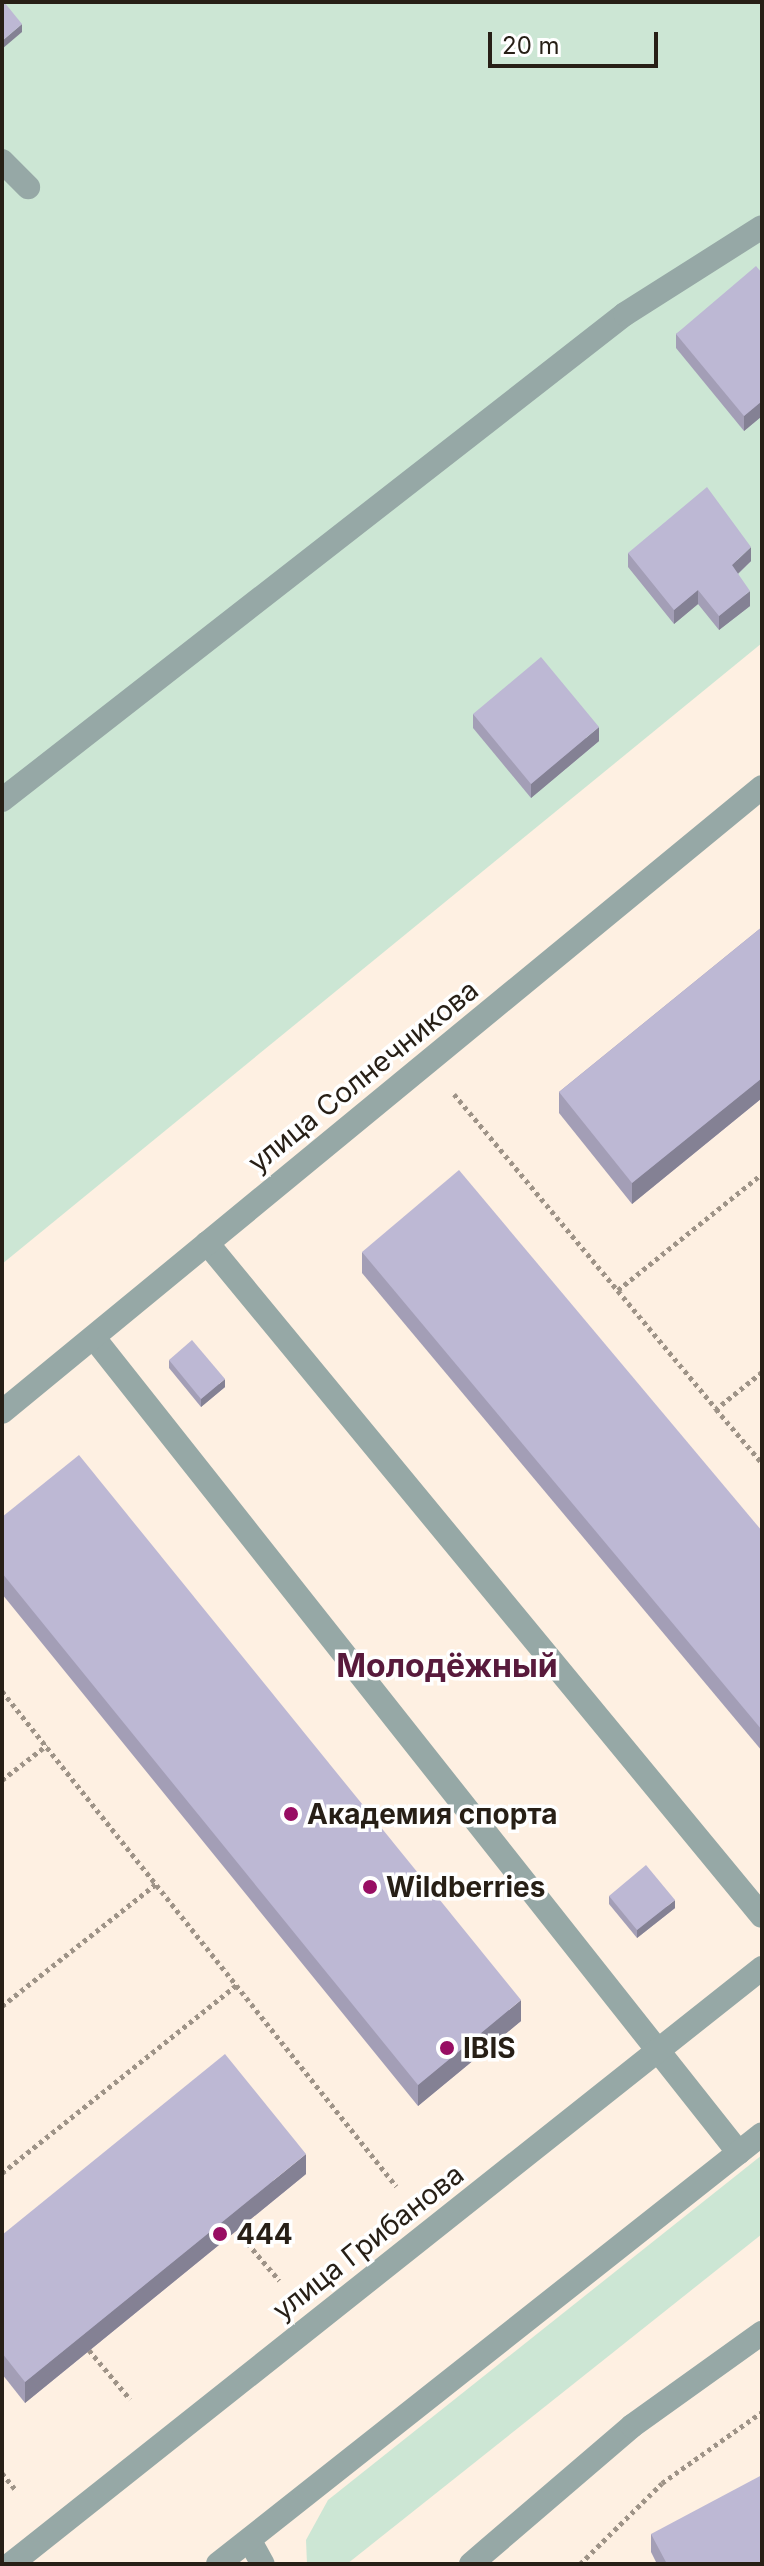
<!DOCTYPE html>
<meta charset="utf-8">
<style>
body{margin:0}
#map{position:relative;width:764px;height:2566px;overflow:hidden;background:#fef0e2;font-family:Inter,sans-serif}
div>[style]{position:absolute}
[style*='--x']{left:calc(var(--x)*1px);top:calc(var(--y)*1px);width:calc(var(--w)*1px);rotate:calc(var(--a)*1deg)}
.green>*{inset:0;background:#cce6d4}
.path>*{height:5px;margin-top:-2.5px;transform-origin:0;background:repeating-linear-gradient(90deg,#9e9387 0 4px,transparent 0 8px)}
.lane>*{height:24px;margin:-12px;padding:0 12px;transform-origin:12px;border-radius:12px;background:#96a8a6}
.street>*{height:24px;margin:-12px;padding:0 12px;transform-origin:12px;border-radius:12px;background:#96a8a6}
.wall>*{inset:0;background:#a39eb6}
.shaded-wall>*{inset:0;background:#848194}
.building>*{inset:0;background:#bdb8d4}
.dots>*{width:22px;height:22px;translate:-50% -50%;box-sizing:border-box;border:4px solid #fff;border-radius:50%}
span{translate:-50% -50%;white-space:nowrap;text-align:center;line-height:1.15;-webkit-text-stroke:7px #fff;paint-order:stroke}
.street-label{font-size:28px;color:#271f16}
.poi-label{font-size:28px;color:#271f16;font-weight:700}
.left{translate:0 -50%;text-align:left}
.quarter-label{font-size:32px;color:#581a3c;font-weight:700}
.frame{position:absolute;inset:0;border:4px solid #271f16;pointer-events:none}
.scale{position:absolute;left:488px;top:32px;width:170px;height:36px;box-sizing:border-box;border:4px solid #271f16;border-top:0;padding-left:10px;font-size:24px;line-height:28px;white-space:nowrap;color:#271f16;-webkit-text-stroke:6px #fff;paint-order:stroke}
</style>
<div id="map">
<div class="green">
<i style="clip-path:polygon(2px 2px,762px 2px,762px 643px,2px 1264px)"></i>
<i style="clip-path:polygon(762px 2155px,762px 2234px,347px 2564px,307px 2564px,306px 2540px,328px 2500px)"></i>
</div>
<div class="path">
<i style="--x:454;--y:1094;--w:410;--a:50.2"></i>
<i style="--x:618;--y:1290;--w:185;--a:-38.9"></i>
<i style="--x:762;--y:1372;--w:59;--a:141.2"></i>
<i style="--x:716;--y:1409;--w:71;--a:49.6"></i>
<i style="--x:2;--y:1691;--w:633;--a:51.48"></i>
<i style="--x:2;--y:1780;--w:57;--a:-37.9"></i>
<i style="--x:2;--y:2006;--w:198;--a:-38.4"></i>
<i style="--x:2;--y:2173;--w:301;--a:-38.7"></i>
<i style="--x:237;--y:2231;--w:65;--a:49.4"></i>
<i style="--x:89;--y:2350;--w:64;--a:50.1"></i>
<i style="--x:2;--y:2473;--w:22;--a:51"></i>
<i style="--x:580;--y:2564;--w:115;--a:-44.6"></i>
<i style="--x:662;--y:2483;--w:123;--a:-35.4"></i>
</div>
<div class="lane">
<i style="--x:2;--y:161;--w:37;--a:45"></i>
<i style="--x:2;--y:800;--w:790;--a:-37.96"></i>
<i style="--x:625;--y:314;--w:162;--a:-32.4"></i>
<i style="--x:207;--y:1243;--w:872;--a:50.49"></i>
<i style="--x:94;--y:1338;--w:1039;--a:51.64"></i>
<i style="--x:250;--y:2541;--w:26;--a:61"></i>
<i style="--x:471;--y:2564;--w:212;--a:-40.6"></i>
<i style="--x:632;--y:2426;--w:160;--a:-35.6"></i>
</div>
<div class="street">
<i style="--x:2;--y:1412;--w:984;--a:-39.43"></i>
<i style="--x:11;--y:2564;--w:959;--a:-38.44"></i>
<i style="--x:218;--y:2564;--w:693;--a:-38.32"></i>
</div>
<div class="wall">
<i style="clip-path:polygon(762px 273px,762px 416px,744px 431px,676px 348px,676px 334px)"></i>
<i style="clip-path:polygon(628px 553px,751px 561px,738px 574px,750px 606px,719px 630px,698px 604px,674px 624px,628px 567px)"></i>
<i style="clip-path:polygon(473px 714px,599px 741px,531px 798px,473px 728px)"></i>
<i style="clip-path:polygon(762px 927px,762px 1098px,632px 1204px,559px 1113px,559px 1092px)"></i>
<i style="clip-path:polygon(362px 1252px,762px 1531px,762px 1751px,362px 1273px)"></i>
<i style="clip-path:polygon(169px 1360px,225px 1387px,201px 1407px,169px 1368px)"></i>
<i style="clip-path:polygon(2px 1517px,521px 2021px,418px 2106px,2px 1594px)"></i>
<i style="clip-path:polygon(609px 1896px,675px 1908px,637px 1938px,609px 1904px)"></i>
<i style="clip-path:polygon(306px 2174px,25px 2403px,2px 2374px,2px 2235px)"></i>
<i style="clip-path:polygon(651px 2534px,762px 2564px,657px 2564px,651px 2552px)"></i>
</div>
<div class="shaded-wall">
<i style="clip-path:polygon(22px 24px,22px 32px,2px 49px,2px 41px)"></i>
<i style="clip-path:polygon(762px 401px,762px 416px,744px 431px,744px 416px)"></i>
<i style="clip-path:polygon(751px 547px,751px 561px,732px 579px,732px 565px)"></i>
<i style="clip-path:polygon(698px 590px,698px 604px,674px 624px,674px 610px)"></i>
<i style="clip-path:polygon(750px 591px,750px 606px,719px 630px,719px 616px)"></i>
<i style="clip-path:polygon(599px 727px,599px 741px,531px 798px,531px 784px)"></i>
<i style="clip-path:polygon(762px 1078px,762px 1098px,632px 1204px,632px 1183px)"></i>
<i style="clip-path:polygon(225px 1379px,225px 1387px,201px 1407px,201px 1399px)"></i>
<i style="clip-path:polygon(675px 1900px,675px 1908px,637px 1938px,637px 1930px)"></i>
<i style="clip-path:polygon(521px 2000px,521px 2021px,418px 2106px,418px 2085px)"></i>
<i style="clip-path:polygon(306px 2154px,306px 2174px,25px 2403px,25px 2382px)"></i>
</div>
<div class="building">
<i style="clip-path:polygon(2px 2px,4px 2px,22px 24px,2px 41px)"></i>
<i style="clip-path:polygon(756px 266px,762px 273px,762px 401px,744px 416px,676px 334px)"></i>
<i style="clip-path:polygon(707px 487px,751px 547px,732px 565px,750px 591px,719px 616px,698px 590px,674px 610px,628px 553px)"></i>
<i style="clip-path:polygon(541px 657px,599px 727px,531px 784px,473px 714px)"></i>
<i style="clip-path:polygon(762px 927px,762px 1078px,632px 1183px,559px 1092px)"></i>
<i style="clip-path:polygon(459px 1170px,762px 1531px,762px 1730px,362px 1252px)"></i>
<i style="clip-path:polygon(192px 1340px,225px 1379px,201px 1399px,169px 1360px)"></i>
<i style="clip-path:polygon(79px 1455px,521px 2000px,418px 2085px,2px 1573px,2px 1517px)"></i>
<i style="clip-path:polygon(646px 1865px,675px 1900px,637px 1930px,609px 1896px)"></i>
<i style="clip-path:polygon(225px 2054px,306px 2154px,25px 2382px,2px 2353px,2px 2235px)"></i>
<i style="clip-path:polygon(762px 2475px,762px 2564px,667px 2564px,651px 2534px)"></i>
</div>
<div class="dots">
<i style="left:291px;top:1814px;background:#980e63"></i>
<i style="left:370px;top:1887px;background:#980e63"></i>
<i style="left:447px;top:2048px;background:#980e63"></i>
<i style="left:220px;top:2234px;background:#980e63"></i>
</div>
<div class="street-label">
<span style="left:363px;top:1076px;rotate:-39deg">улица Солнечникова</span>
<span style="left:368px;top:2242px;rotate:-38deg">улица Грибанова</span>
</div>
<div class="poi-label">
<span class="left" style="left:307px;top:1814px">Академия спорта</span>
<span class="left" style="left:386px;top:1887px">Wildberries</span>
<span class="left" style="left:463px;top:2048px">IBIS</span>
<span class="left" style="left:236px;top:2234px">444</span>
</div>
<div class="quarter-label">
<span style="left:447px;top:1666px">Молодёжный</span>
</div>
<div class="frame"></div>
<div class="scale">20 m</div>
</div>
